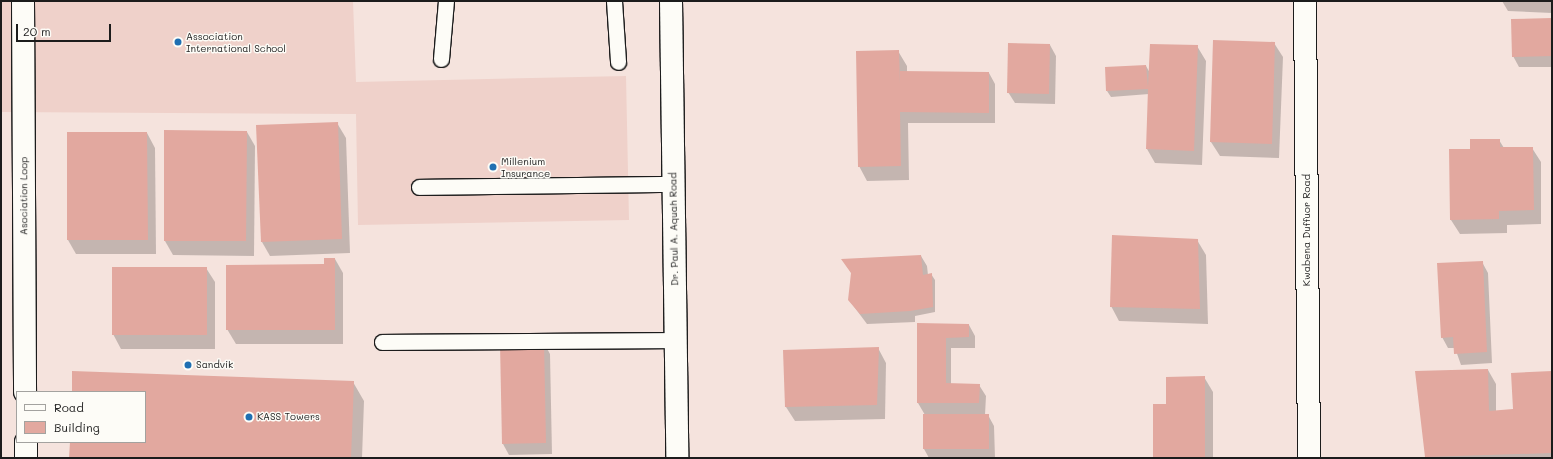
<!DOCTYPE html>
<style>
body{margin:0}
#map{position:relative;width:1553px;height:459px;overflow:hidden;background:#f5e3dd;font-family:Mali,sans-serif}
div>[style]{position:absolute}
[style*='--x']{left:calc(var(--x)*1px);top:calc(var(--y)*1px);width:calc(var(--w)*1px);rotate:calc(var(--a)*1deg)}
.built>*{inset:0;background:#efd1ca}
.shadow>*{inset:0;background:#0003}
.building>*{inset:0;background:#e2a89f}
.roads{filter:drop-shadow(1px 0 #1c1c1c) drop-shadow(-1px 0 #1c1c1c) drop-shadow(0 1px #1c1c1c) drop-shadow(0 -1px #1c1c1c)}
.lane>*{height:15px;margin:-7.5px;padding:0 7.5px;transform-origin:7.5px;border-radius:7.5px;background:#fdfcf7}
.street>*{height:22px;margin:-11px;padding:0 11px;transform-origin:11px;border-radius:11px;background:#fdfcf7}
.dots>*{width:11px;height:11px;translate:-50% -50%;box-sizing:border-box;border:2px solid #fdfcf7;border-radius:50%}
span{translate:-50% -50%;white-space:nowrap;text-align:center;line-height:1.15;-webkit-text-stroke:3px #fdfcf7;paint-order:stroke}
.poi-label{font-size:10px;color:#1c1c1c}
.left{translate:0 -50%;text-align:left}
.street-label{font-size:10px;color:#1c1c1c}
.frame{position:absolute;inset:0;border:2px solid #1c1c1c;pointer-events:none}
.legend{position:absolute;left:16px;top:391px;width:130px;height:52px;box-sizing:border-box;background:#fdfcf7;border:1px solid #a3a29f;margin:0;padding:5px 7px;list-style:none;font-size:12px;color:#1c1c1c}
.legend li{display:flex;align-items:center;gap:8px;height:20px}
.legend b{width:20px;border:1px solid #a3a29f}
.scale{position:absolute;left:16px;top:24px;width:95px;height:18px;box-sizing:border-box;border:2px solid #1c1c1c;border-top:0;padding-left:5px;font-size:12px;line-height:14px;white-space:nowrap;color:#1c1c1c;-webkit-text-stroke:3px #fdfcf7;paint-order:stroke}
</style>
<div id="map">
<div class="built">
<i style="clip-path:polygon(1px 1px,353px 1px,356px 82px,626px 76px,629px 220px,358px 225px,356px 114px,1px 112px)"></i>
</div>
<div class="shadow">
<i style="clip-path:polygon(1502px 1px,1552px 1px,1552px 13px,1508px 11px)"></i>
<i style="clip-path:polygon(1552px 19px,1552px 67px,1519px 67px,1513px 56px)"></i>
<i style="clip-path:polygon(1274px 43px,1283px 57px,1279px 158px,1220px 156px,1211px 142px)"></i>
<i style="clip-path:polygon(1050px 45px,1056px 56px,1055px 104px,1015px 103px,1008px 92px)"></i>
<i style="clip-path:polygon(1197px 46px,1206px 61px,1202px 165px,1155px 163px,1147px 149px,1149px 94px,1111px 97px,1107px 91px,1146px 66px,1150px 73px)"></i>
<i style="clip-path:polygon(898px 51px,907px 66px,907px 72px,989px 73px,995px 84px,995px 123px,908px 123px,909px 180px,867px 181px,859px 166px)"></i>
<i style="clip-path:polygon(337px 123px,346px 138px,350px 253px,270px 256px,262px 242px)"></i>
<i style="clip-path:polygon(247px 132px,255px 146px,254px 256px,173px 255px,165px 241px)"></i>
<i style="clip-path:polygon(147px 133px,155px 148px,156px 254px,76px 254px,68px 240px)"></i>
<i style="clip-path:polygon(1499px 140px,1504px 148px,1532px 148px,1541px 162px,1541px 224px,1507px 225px,1507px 233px,1460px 234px,1451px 220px,1471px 150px)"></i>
<i style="clip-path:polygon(1197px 240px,1206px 255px,1208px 324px,1119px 321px,1111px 306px)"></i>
<i style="clip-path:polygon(921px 256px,927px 266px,928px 275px,931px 274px,935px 280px,935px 312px,915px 316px,915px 322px,867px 324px,849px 300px,852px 274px,843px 260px)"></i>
<i style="clip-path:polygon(335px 259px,343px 273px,343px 344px,236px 344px,227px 329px)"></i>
<i style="clip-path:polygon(1482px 262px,1488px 273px,1492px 363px,1461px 365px,1455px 348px,1448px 348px,1442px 337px)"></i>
<i style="clip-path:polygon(206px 268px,215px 282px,215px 349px,121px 349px,113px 334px)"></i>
<i style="clip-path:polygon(918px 324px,969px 325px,975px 336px,975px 348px,951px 348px,951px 384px,979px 385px,986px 396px,985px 415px,988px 415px,994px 426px,995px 458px,929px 458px,924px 449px,925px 415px,918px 403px)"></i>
<i style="clip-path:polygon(544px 343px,550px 354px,552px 454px,509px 455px,503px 444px,501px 344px)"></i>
<i style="clip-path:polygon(878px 348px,886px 363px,885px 419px,795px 421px,786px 407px,784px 351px)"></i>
<i style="clip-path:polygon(1488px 370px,1496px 384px,1496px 411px,1514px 410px,1552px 372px,1552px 458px,1427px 458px,1416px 372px)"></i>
<i style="clip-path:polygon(1204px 377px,1213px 392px,1213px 458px,1154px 458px,1168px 405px)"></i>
<i style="clip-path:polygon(353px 382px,364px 401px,362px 458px,70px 458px,71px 442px,145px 442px,145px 392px,73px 392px)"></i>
</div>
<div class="building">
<i style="clip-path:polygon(1552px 18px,1552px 56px,1512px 57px,1511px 19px)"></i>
<i style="clip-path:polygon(1213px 40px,1275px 42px,1272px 144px,1210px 142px)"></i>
<i style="clip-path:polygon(1008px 43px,1050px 44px,1049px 94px,1007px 93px)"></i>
<i style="clip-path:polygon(1150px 44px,1198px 45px,1194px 151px,1146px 149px,1148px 89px,1106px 91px,1105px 67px,1146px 65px,1148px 87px)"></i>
<i style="clip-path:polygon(899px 50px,900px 84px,900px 71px,989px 72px,989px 113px,900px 112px,901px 166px,858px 167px,856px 51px)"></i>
<i style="clip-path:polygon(338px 122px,342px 239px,261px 242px,256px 125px)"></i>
<i style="clip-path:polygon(164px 130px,247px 131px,246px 241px,164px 241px)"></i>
<i style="clip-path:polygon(67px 132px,147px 132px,148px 240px,67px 240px)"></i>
<i style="clip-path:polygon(1470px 139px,1500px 139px,1500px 147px,1533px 147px,1534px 210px,1499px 211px,1499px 219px,1450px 220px,1449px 149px,1470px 149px)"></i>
<i style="clip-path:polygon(1112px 235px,1198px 239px,1200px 309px,1110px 307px)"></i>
<i style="clip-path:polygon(921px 255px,923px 275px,932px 273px,933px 307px,910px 311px,860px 314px,848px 300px,851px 273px,841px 259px)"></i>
<i style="clip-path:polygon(324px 258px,335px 258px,335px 330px,226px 330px,226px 265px,324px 264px)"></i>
<i style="clip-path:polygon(1483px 261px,1487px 352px,1454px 354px,1453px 337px,1441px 338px,1437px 263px)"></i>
<i style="clip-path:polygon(112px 267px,207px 267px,207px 335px,112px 335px)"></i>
<i style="clip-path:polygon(917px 323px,969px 324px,969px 337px,946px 338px,946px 383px,980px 384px,979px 403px,917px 403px)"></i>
<i style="clip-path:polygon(544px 342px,546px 443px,502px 444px,500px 343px)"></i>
<i style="clip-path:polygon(879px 347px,877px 405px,785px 407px,783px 350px)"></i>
<i style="clip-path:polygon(1488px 369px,1489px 411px,1513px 409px,1511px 373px,1552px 371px,1552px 453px,1425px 457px,1415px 371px)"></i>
<i style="clip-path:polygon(72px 371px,354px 381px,351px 458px,69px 458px,70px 442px,145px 442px,145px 392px,72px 392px)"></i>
<i style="clip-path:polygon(1205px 376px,1205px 458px,1153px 458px,1153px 404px,1166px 404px,1166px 377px)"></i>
<i style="clip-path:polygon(923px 414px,989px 414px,989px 449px,923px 449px)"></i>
</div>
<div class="roads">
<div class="lane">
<i style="--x:614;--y:1;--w:61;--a:86.2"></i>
<i style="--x:441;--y:59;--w:58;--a:-85.1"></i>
<i style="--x:419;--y:187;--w:254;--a:-0.7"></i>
<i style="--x:382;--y:342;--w:293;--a:-0.4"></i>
</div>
<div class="street">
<i style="--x:23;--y:1;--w:391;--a:89.7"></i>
<i style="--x:671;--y:1;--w:457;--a:89.2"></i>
<i style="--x:1305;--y:1;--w:457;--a:89.5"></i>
<i style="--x:26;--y:442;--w:16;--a:90"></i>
</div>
</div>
<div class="dots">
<i style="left:178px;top:42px;background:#1f6fb2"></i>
<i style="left:493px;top:167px;background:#1f6fb2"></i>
<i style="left:188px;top:365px;background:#1f6fb2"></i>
<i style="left:249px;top:417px;background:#1f6fb2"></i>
</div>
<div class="poi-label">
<span class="left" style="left:186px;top:42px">Association<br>International School</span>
<span class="left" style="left:501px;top:167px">Millenium<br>Insurance</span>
<span class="left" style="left:196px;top:365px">Sandvik</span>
<span class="left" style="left:257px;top:417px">KASS Towers</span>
</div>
<div class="street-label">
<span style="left:24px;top:196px;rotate:-90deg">Asociation Loop</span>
<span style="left:674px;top:229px;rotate:-91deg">Dr. Paul A. Aquah Road</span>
<span style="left:1307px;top:230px;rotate:-90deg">Kwabena Duffuor Road</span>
</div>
<div class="frame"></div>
<ul class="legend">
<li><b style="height:5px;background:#fdfcf7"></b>Road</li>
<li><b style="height:11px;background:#e2a89f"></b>Building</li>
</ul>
<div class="scale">20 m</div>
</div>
